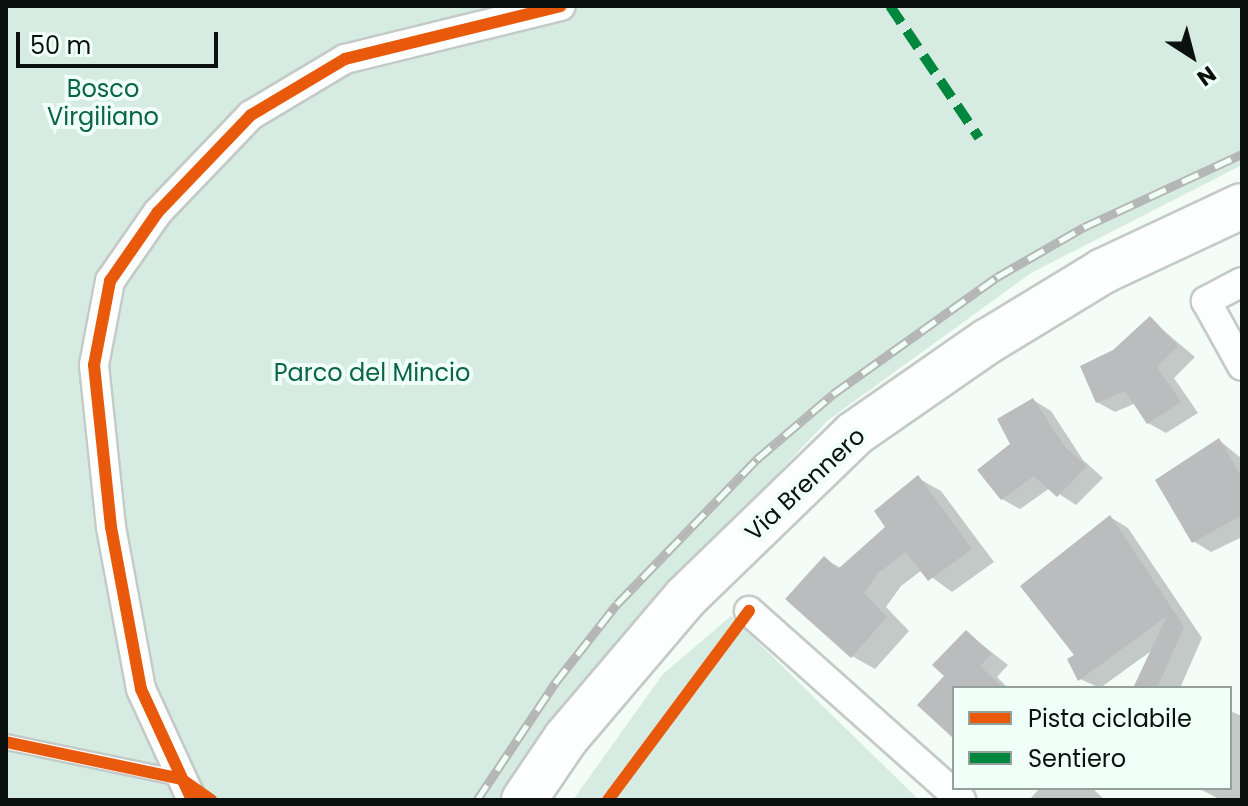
<!DOCTYPE html>
<style>
body{margin:0}
#map{position:relative;width:1248px;height:806px;overflow:hidden;background:#f4fcf8;font-family:Poppins,sans-serif}
div>[style]{position:absolute}
[style*='--x']{left:calc(var(--x)*1px);top:calc(var(--y)*1px);width:calc(var(--w)*1px);rotate:calc(var(--a)*1deg)}
.green>*{inset:0;background:#d6ebe1}
.shadow>*{inset:0;background:#0003}
.building>*{inset:0;background:#babcbd}
.roads{filter:drop-shadow(2px 0 #c4cac7) drop-shadow(-2px 0 #c4cac7) drop-shadow(0 2px #c4cac7) drop-shadow(0 -2px #c4cac7)}
.service>*{height:14px;margin:-7px;padding:0 7px;transform-origin:7px;border-radius:7px;background:#fdfffe}
.minor>*{height:28px;margin:-14px;padding:0 14px;transform-origin:14px;border-radius:14px;background:#fdfffe}
.primary>*{height:44px;margin:-22px;padding:0 22px;transform-origin:22px;border-radius:22px;background:#fdfffe}
.rail>*{height:9px;margin-top:-4.5px;transform-origin:0;background:repeating-linear-gradient(90deg,#f0fff8 0 18px,#b5b6b6 0 36px);box-sizing:border-box;border-block:2px solid #b5b6b6}
.quiet>*{height:10px;margin-top:-5px;transform-origin:0;background:repeating-linear-gradient(90deg,#00873e 0 20px,transparent 0 30px)}
.cycleway>*{height:12px;margin:-6px;padding:0 6px;transform-origin:6px;border-radius:6px;background:#e8590c}
span{translate:-50% -50%;white-space:nowrap;text-align:center;line-height:1.15;-webkit-text-stroke:8px #f0fff8;paint-order:stroke}
.park-label{font-size:24px;color:#0a644a}
.street-label{font-size:24px;color:#0b110e}
.frame{position:absolute;inset:0;border:8px solid #0b110e;pointer-events:none}
.legend{position:absolute;left:952px;top:686px;width:280px;height:104px;box-sizing:border-box;background:#f0fff8;border:2px solid #94a09a;margin:0;padding:10px 14px;list-style:none;font-size:24px;color:#0b110e}
.legend li{display:flex;align-items:center;gap:16px;height:40px}
.legend b{width:40px;border:2px solid #94a09a}
.north{position:absolute;left:1152px;top:16px;width:80px;height:80px;-webkit-text-stroke:6px #f0fff8;paint-order:stroke;rotate:144deg;font-size:22px;font-weight:700;line-height:32px;text-align:center;color:#0b110e}
.north::after{content:'';display:block;margin:auto;width:28px;height:36px;background:#0b110e;clip-path:polygon(50% 0,100% 100%,50% 72%,0 100%)}
.scale{position:absolute;left:16px;top:32px;width:202px;height:36px;box-sizing:border-box;border:4px solid #0b110e;border-top:0;padding-left:10px;font-size:24px;line-height:28px;white-space:nowrap;color:#0b110e;-webkit-text-stroke:6px #f0fff8;paint-order:stroke}
</style>
<div id="map">
<div class="green">
<i style="clip-path:polygon(6px 6px,1242px 6px,1242px 165px,1031px 273px,827px 421px,574px 693px,509px 800px,6px 800px)"></i>
<i style="clip-path:polygon(731px 616px,738px 623px,919px 800px,573px 800px,663px 674px)"></i>
</div>
<div class="shadow">
<i style="clip-path:polygon(1150px 319px,1195px 357px,1174px 378px,1198px 413px,1166px 433px,1148px 423px,1136px 403px,1115px 412px,1097px 402px,1114px 351px)"></i>
<i style="clip-path:polygon(1033px 400px,1051px 411px,1083px 460px,1103px 478px,1076px 505px,1050px 488px,1020px 509px,1002px 499px,1012px 445px)"></i>
<i style="clip-path:polygon(1219px 440px,1242px 459px,1242px 537px,1211px 552px,1193px 541px)"></i>
<i style="clip-path:polygon(918px 478px,941px 491px,994px 562px,952px 592px,922px 570px,901px 586px,886px 607px,909px 631px,875px 669px,852px 656px,824px 559px,841px 568px,887px 527px)"></i>
<i style="clip-path:polygon(1110px 517px,1128px 528px,1202px 638px,1180px 688px,1135px 688px,1154px 649px,1100px 688px,1080px 679px,1077px 655px)"></i>
<i style="clip-path:polygon(966px 632px,1008px 665px,997px 677px,1008px 688px,954px 688px,954px 736px,946px 675px)"></i>
<i style="clip-path:polygon(1230px 711px,1242px 716px,1242px 800px,1221px 800px,1198px 788px,1230px 788px)"></i>
<i style="clip-path:polygon(1040px 788px,1092px 788px,1105px 800px,1029px 800px)"></i>
</div>
<div class="building">
<i style="clip-path:polygon(1150px 316px,1178px 346px,1157px 367px,1181px 402px,1147px 424px,1125px 391px,1096px 403px,1080px 366px,1113px 350px)"></i>
<i style="clip-path:polygon(1033px 398px,1065px 447px,1087px 466px,1057px 497px,1034px 476px,1001px 500px,977px 470px,1010px 444px,997px 419px)"></i>
<i style="clip-path:polygon(1219px 438px,1242px 478px,1242px 515px,1192px 543px,1155px 480px)"></i>
<i style="clip-path:polygon(918px 475px,972px 549px,928px 581px,906px 552px,878px 573px,864px 593px,887px 617px,851px 658px,785px 599px,824px 556px,838px 569px,885px 527px,874px 511px)"></i>
<i style="clip-path:polygon(1110px 515px,1184px 627px,1157px 688px,1133px 688px,1167px 616px,1078px 681px,1067px 659px,1074px 655px,1020px 586px)"></i>
<i style="clip-path:polygon(966px 630px,992px 654px,980px 666px,1004px 688px,954px 688px,954px 739px,917px 705px,944px 676px,932px 665px)"></i>
</div>
<div class="roads">
<div class="service">
<i style="--x:6;--y:742;--w:178;--a:11.7"></i>
</div>
<div class="minor">
<i style="--x:1242;--y:282;--w:41;--a:152.2"></i>
<i style="--x:1206;--y:301;--w:74;--a:61"></i>
<i style="--x:749;--y:611;--w:284;--a:41.7"></i>
<i style="--x:192;--y:800;--w:122;--a:-114.7"></i>
<i style="--x:141;--y:689;--w:165;--a:-100.5"></i>
<i style="--x:111;--y:527;--w:163;--a:-96"></i>
<i style="--x:94;--y:365;--w:86;--a:-79.2"></i>
<i style="--x:110;--y:281;--w:84;--a:-55.2"></i>
<i style="--x:158;--y:212;--w:134;--a:-46.2"></i>
<i style="--x:251;--y:115;--w:109;--a:-30.8"></i>
<i style="--x:345;--y:59;--w:222;--a:-13.8"></i>
</div>
<div class="primary">
<i style="--x:524;--y:800;--w:75;--a:-55.9"></i>
<i style="--x:566;--y:738;--w:185;--a:-49.6"></i>
<i style="--x:686;--y:597;--w:234;--a:-44.1"></i>
<i style="--x:854;--y:434;--w:163;--a:-34.8"></i>
<i style="--x:988;--y:341;--w:135;--a:-31.3"></i>
<i style="--x:1103;--y:271;--w:153;--a:-25.1"></i>
</div>
</div>
<div class="rail">
<i style="--x:477;--y:800;--w:141;--a:-56.3"></i>
<i style="--x:555;--y:683;--w:100;--a:-51.9"></i>
<i style="--x:617;--y:604;--w:202;--a:-46"></i>
<i style="--x:757;--y:459;--w:100;--a:-40.5"></i>
<i style="--x:833;--y:394;--w:201;--a:-35.5"></i>
<i style="--x:997;--y:277;--w:100;--a:-29.9"></i>
<i style="--x:1084;--y:227;--w:174;--a:-24.8"></i>
</div>
<div class="quiet">
<i style="--x:890;--y:6;--w:159;--a:56"></i>
</div>
<div class="cycleway">
<i style="--x:6;--y:742;--w:179;--a:11.9"></i>
<i style="--x:181;--y:779;--w:37;--a:35"></i>
<i style="--x:192;--y:800;--w:122;--a:-114.7"></i>
<i style="--x:141;--y:689;--w:165;--a:-100.5"></i>
<i style="--x:111;--y:527;--w:163;--a:-96"></i>
<i style="--x:94;--y:365;--w:86;--a:-79.2"></i>
<i style="--x:110;--y:281;--w:84;--a:-55.2"></i>
<i style="--x:158;--y:212;--w:134;--a:-46.2"></i>
<i style="--x:251;--y:115;--w:109;--a:-30.8"></i>
<i style="--x:345;--y:59;--w:222;--a:-13.8"></i>
<i style="--x:608;--y:800;--w:236;--a:-53.3"></i>
</div>
<div class="park-label">
<span style="left:103px;top:103px">Bosco<br>Virgiliano</span>
<span style="left:372px;top:373px">Parco del Mincio</span>
</div>
<div class="street-label">
<span style="left:805px;top:484px;rotate:-43deg">Via Brennero</span>
</div>
<div class="frame"></div>
<ul class="legend">
<li><b style="height:10px;background:#e8590c"></b>Pista ciclabile</li>
<li><b style="height:10px;background:#00873e"></b>Sentiero</li>
</ul>
<div class="north">N</div>
<div class="scale">50 m</div>
</div>
